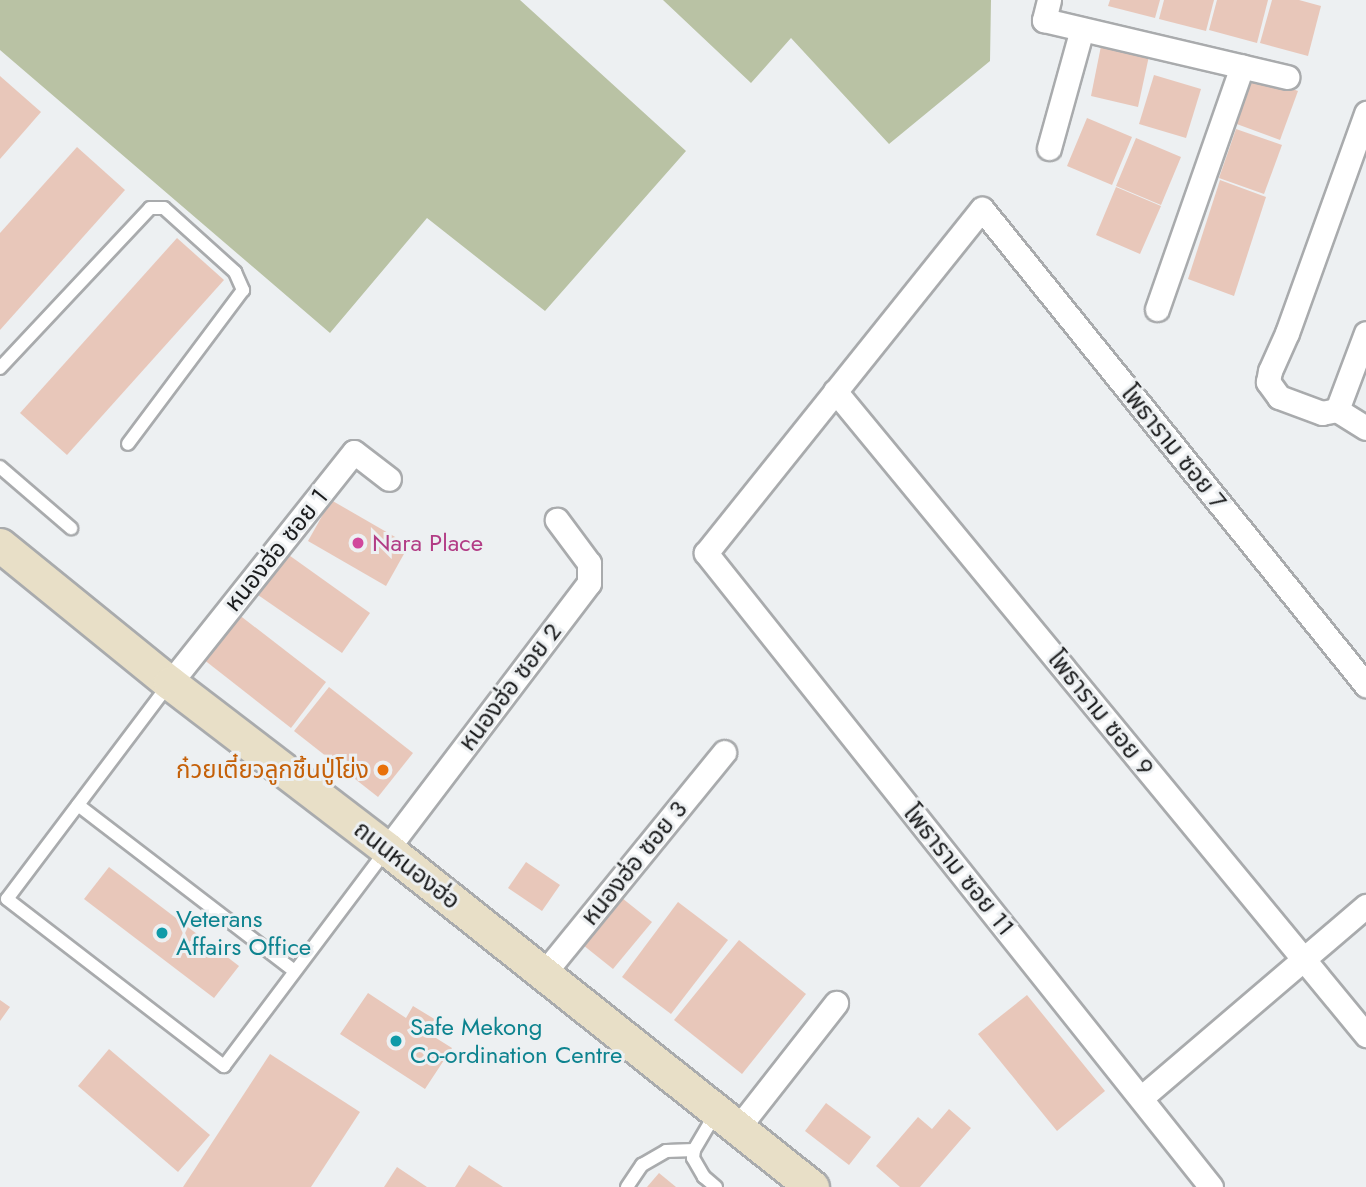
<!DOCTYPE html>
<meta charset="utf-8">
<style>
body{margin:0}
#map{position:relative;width:1366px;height:1187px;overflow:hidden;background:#edf0f2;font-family:Jost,"Noto Sans Thai",sans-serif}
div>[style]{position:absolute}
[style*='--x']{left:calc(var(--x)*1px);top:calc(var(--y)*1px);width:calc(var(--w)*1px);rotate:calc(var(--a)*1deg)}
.forest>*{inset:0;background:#b9c2a4}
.building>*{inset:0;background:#e8c7ba}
.roads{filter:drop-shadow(2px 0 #a9abad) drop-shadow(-2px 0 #a9abad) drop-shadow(0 2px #a9abad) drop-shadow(0 -2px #a9abad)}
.lane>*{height:12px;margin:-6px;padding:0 6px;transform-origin:6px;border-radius:6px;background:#fff}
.street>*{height:23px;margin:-11.5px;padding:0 11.5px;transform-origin:11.5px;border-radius:11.5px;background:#fff}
.secondary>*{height:33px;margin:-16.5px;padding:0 16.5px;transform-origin:16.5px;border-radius:16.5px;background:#e8dfc7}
.dots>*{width:19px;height:19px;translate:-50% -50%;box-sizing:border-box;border:4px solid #edf0f2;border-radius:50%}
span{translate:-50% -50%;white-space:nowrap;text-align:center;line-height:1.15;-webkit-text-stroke:6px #edf0f2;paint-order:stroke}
.street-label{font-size:24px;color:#1b1c1d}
.hotel-label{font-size:24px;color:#b23c85}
.left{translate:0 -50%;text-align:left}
.food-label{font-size:24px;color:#c56008}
.right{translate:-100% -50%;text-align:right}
.culture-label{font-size:24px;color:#0d838f}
</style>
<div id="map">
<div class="forest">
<i style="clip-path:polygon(0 0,520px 0,686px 151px,545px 311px,427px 218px,330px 333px,0 50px)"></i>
<i style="clip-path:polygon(663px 0,991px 0,990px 61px,889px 144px,791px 38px,751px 83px)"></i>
</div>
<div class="building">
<i style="clip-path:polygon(1110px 0,1160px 0,1155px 18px,1108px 6px)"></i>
<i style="clip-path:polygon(1164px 0,1214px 0,1206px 31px,1159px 19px)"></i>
<i style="clip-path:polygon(1217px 0,1268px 0,1257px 43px,1209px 30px)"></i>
<i style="clip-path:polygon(1272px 0,1299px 0,1321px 6px,1308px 56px,1260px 43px)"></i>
<i style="clip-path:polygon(1101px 46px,1149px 56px,1138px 107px,1091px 96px)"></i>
<i style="clip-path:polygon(1252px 74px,1298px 91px,1280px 140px,1234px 123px)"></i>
<i style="clip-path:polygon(1154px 75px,1201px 89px,1186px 138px,1139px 124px)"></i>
<i style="clip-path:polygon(0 76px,41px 112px,0 159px)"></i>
<i style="clip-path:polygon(1087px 118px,1132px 137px,1112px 185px,1067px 166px)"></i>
<i style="clip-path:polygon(1236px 129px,1282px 145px,1264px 194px,1219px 178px)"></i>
<i style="clip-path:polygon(1136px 138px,1181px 157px,1161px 205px,1116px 186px)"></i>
<i style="clip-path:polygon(77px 147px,125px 190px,0 330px,0 233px)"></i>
<i style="clip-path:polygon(1220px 180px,1266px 197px,1234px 296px,1188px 279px)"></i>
<i style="clip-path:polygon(1116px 187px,1161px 206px,1140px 254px,1096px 235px)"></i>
<i style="clip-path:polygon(177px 238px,224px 280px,67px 455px,20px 413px)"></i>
<i style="clip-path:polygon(331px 500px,409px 545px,386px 586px,308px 541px)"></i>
<i style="clip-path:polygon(286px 553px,370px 613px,342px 653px,258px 595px)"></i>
<i style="clip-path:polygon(238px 614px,326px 682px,291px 728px,203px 659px)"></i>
<i style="clip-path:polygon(329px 687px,413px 753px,378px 797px,294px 731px)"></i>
<i style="clip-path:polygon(526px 862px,560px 885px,542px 911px,508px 888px)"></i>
<i style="clip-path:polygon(109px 867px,239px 966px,214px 998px,84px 899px)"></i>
<i style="clip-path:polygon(617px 894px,652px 922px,613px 969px,578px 941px)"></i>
<i style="clip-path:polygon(678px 902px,728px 940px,671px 1014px,622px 977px)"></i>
<i style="clip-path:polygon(739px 940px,806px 994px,742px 1074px,674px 1020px)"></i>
<i style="clip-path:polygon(368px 993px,406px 1018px,413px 1006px,436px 1020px,428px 1033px,452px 1048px,425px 1089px,340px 1034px)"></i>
<i style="clip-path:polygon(1027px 995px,1105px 1091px,1057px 1131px,978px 1034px)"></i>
<i style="clip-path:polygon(0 1000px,10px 1007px,0 1021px)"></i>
<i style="clip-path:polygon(109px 1049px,210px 1135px,178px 1172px,78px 1086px)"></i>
<i style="clip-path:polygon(270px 1054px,360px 1112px,311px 1187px,183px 1187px)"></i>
<i style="clip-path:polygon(826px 1103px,871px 1137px,849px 1165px,805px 1131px)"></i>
<i style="clip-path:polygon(949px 1109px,971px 1128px,920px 1187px,900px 1187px,876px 1166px,918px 1117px,932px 1129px)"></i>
<i style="clip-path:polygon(469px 1165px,503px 1187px,455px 1187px)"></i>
<i style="clip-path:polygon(397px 1167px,427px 1187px,384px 1187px)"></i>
<i style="clip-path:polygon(659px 1173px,676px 1187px,647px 1187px)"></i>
</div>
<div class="roads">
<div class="lane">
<i style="--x:0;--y:368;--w:219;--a:-46.8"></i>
<i style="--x:150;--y:208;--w:14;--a:0"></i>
<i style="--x:164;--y:208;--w:96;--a:42"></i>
<i style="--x:235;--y:272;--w:20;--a:66"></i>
<i style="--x:243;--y:290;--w:192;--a:126.8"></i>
<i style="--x:0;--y:467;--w:94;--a:40.7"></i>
<i style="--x:169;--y:684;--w:269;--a:127"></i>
<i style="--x:7;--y:899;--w:274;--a:37.6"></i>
<i style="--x:224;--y:1066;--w:271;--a:-53.1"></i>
<i style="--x:78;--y:805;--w:272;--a:37.5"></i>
<i style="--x:627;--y:1187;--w:27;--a:-56"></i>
<i style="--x:642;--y:1165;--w:28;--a:-30"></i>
<i style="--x:666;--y:1151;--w:28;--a:-2"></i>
<i style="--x:716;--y:1187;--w:16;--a:-140"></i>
<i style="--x:704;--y:1177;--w:22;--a:-120"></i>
<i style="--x:693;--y:1158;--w:8;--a:-83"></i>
<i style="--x:694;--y:1150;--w:45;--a:-59.5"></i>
</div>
<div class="street">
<i style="--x:1049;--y:0;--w:21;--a:104"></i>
<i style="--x:1044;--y:20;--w:250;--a:13.2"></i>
<i style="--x:1049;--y:148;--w:123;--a:-74.5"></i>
<i style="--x:1157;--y:309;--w:257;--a:-70.7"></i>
<i style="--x:835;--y:391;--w:835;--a:50.49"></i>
<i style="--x:1337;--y:410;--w:15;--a:169"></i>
<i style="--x:1322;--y:413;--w:46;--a:-159.6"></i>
<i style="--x:1279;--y:397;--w:19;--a:-126"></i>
<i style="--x:1268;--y:382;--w:11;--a:-80"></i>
<i style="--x:1270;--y:371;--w:42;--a:-65.9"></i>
<i style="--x:1287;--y:333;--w:234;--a:-70.2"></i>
<i style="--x:1337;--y:410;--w:82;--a:-69.4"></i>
<i style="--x:1337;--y:410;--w:34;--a:32"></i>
<i style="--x:170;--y:683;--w:295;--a:-51.5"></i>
<i style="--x:354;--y:452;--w:44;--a:37.6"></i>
<i style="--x:387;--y:849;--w:334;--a:-52.8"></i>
<i style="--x:589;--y:583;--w:20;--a:-90"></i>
<i style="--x:589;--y:563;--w:54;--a:-126.7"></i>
<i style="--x:544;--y:973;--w:285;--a:-50.8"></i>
<i style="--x:1141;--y:1098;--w:296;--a:-40.5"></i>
<i style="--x:738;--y:1128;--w:159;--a:-51.9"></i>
<i style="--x:1211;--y:1187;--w:811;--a:-128.54"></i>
<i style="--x:706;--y:553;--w:441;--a:-51.3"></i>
<i style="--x:982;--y:209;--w:612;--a:51.11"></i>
</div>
<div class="secondary">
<i style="--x:0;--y:545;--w:219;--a:39.1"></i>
<i style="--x:170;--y:683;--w:273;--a:37.4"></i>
<i style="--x:387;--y:849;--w:543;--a:38.5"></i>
</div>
</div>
<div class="dots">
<i style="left:358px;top:543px;background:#d1479c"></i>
<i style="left:383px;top:770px;background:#e8710a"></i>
<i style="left:162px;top:933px;background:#0f9aa8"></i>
<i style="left:396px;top:1041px;background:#0f9aa8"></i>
</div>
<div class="street-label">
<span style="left:1174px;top:447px;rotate:51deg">โพธาราม ซอย 7</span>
<span style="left:276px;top:550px;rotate:-51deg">หนองฮ่อ ซอย 1</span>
<span style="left:510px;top:687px;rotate:-53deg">หนองฮ่อ ซอย 2</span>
<span style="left:1101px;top:713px;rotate:51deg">โพธาราม ซอย 9</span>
<span style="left:634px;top:863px;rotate:-51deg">หนองฮ่อ ซอย 3</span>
<span style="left:407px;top:865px;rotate:38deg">ถนนหนองฮ่อ</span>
<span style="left:959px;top:870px;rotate:51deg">โพธาราม ซอย 11</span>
</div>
<div class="hotel-label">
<span class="left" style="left:372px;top:543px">Nara Place</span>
</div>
<div class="food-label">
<span class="right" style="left:369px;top:770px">ก๋วยเตี๋ยวลูกชิ้นปู่โย่ง</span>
</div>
<div class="culture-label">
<span class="left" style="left:176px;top:933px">Veterans<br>Affairs Office</span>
<span class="left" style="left:410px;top:1041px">Safe Mekong<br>Co-ordination Centre</span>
</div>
</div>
